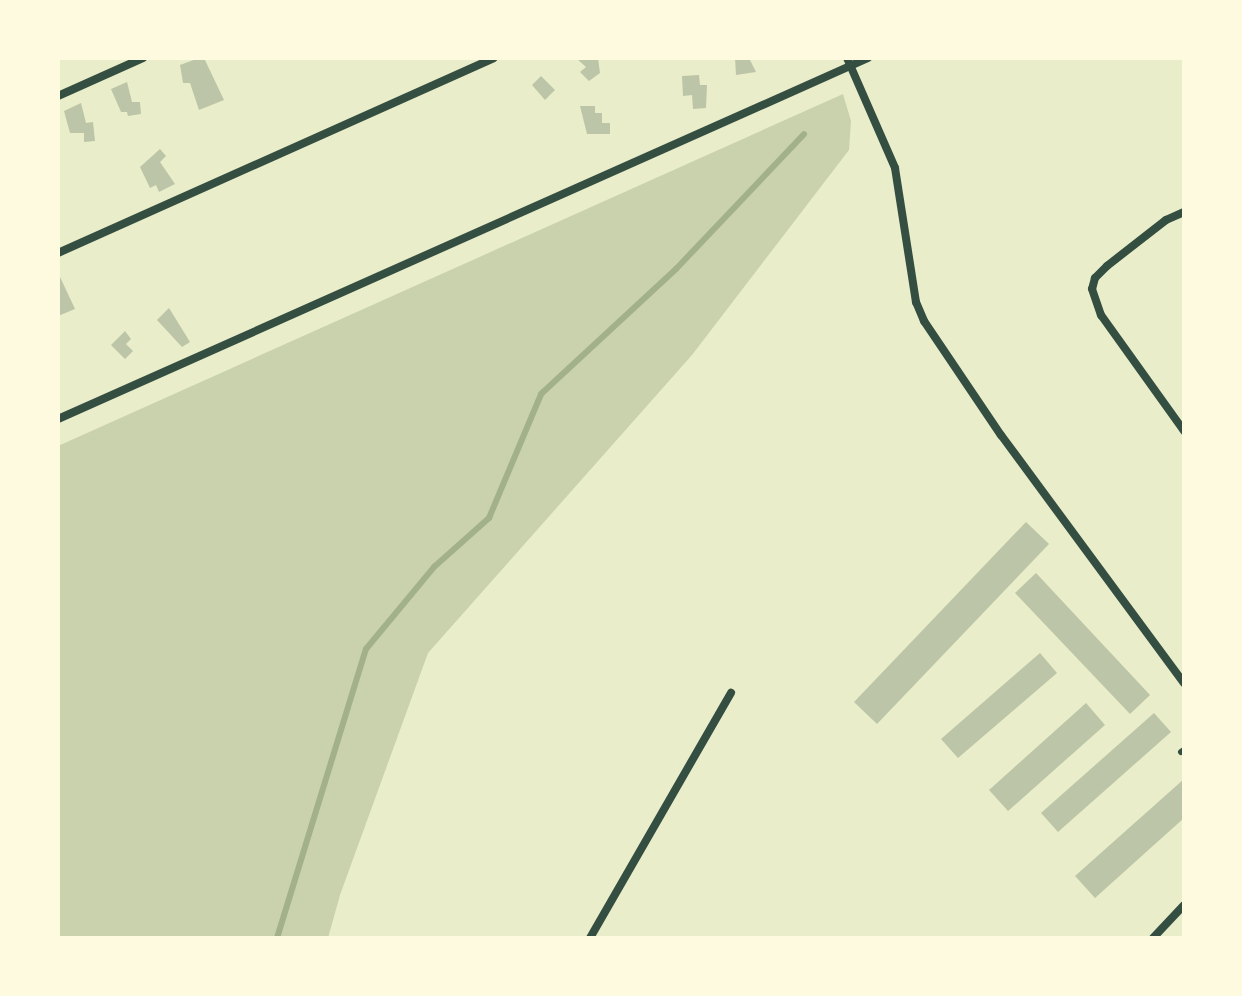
<!DOCTYPE html>
<style>
body{margin:0}
#map{position:relative;width:1242px;height:996px;overflow:hidden;background:#e9edc9;font-family:"Sofia Sans Condensed",sans-serif}
div>[style]{position:absolute}
[style*='--x']{left:calc(var(--x)*1px);top:calc(var(--y)*1px);width:calc(var(--w)*1px);rotate:calc(var(--a)*1deg)}
.green>*{inset:0;background:#cad2ad}
.stream>*{height:6px;margin:-3px;padding:0 3px;transform-origin:3px;border-radius:3px;background:#a3b18a}
.building>*{inset:0;background:#bcc5a7}
.service>*{height:6px;margin:-3px;padding:0 3px;transform-origin:3px;border-radius:3px;background:#344e41}
.minor>*{height:8px;margin:-4px;padding:0 4px;transform-origin:4px;border-radius:4px;background:#344e41}
span{translate:-50% -50%;white-space:nowrap;text-align:center;line-height:1.15;-webkit-text-stroke:6px #fefae0;paint-order:stroke}
.frame{position:absolute;inset:0;border:60px solid #fefae0;pointer-events:none}
</style>
<div id="map">
<div class="green">
<i style="clip-path:polygon(843px 94px,851px 121px,849px 150px,692px 355px,428px 653px,340px 895px,328px 938px,58px 938px,58px 446px)"></i>
</div>
<div class="stream">
<i style="--x:277;--y:938;--w:302;--a:-72.9"></i>
<i style="--x:366;--y:649;--w:107;--a:-50.3"></i>
<i style="--x:434;--y:567;--w:74;--a:-41.7"></i>
<i style="--x:489;--y:518;--w:134;--a:-67.2"></i>
<i style="--x:541;--y:394;--w:184;--a:-42.8"></i>
<i style="--x:676;--y:269;--w:186;--a:-46.5"></i>
</div>
<div class="building">
<i style="clip-path:polygon(199px 58px,204px 58px,224px 100px,199px 110px,190px 83px,183px 83px,180px 65px)"></i>
<i style="clip-path:polygon(576px 58px,598px 58px,600px 73px,589px 81px,580px 72px,586px 67px)"></i>
<i style="clip-path:polygon(735px 58px,749px 58px,756px 72px,736px 75px)"></i>
<i style="clip-path:polygon(699px 75px,700px 85px,707px 85px,706px 108px,693px 109px,692px 95px,683px 96px,682px 76px)"></i>
<i style="clip-path:polygon(541px 76px,555px 90px,545px 100px,532px 85px)"></i>
<i style="clip-path:polygon(127px 82px,132px 102px,140px 102px,141px 114px,128px 116px,127px 112px,121px 112px,111px 89px)"></i>
<i style="clip-path:polygon(81px 103px,86px 123px,93px 122px,95px 141px,84px 142px,84px 133px,70px 133px,64px 111px)"></i>
<i style="clip-path:polygon(580px 106px,595px 106px,595px 113px,602px 113px,602px 123px,610px 123px,610px 134px,587px 134px)"></i>
<i style="clip-path:polygon(160px 149px,166px 156px,160px 162px,175px 184px,159px 192px,156px 185px,150px 188px,140px 167px)"></i>
<i style="clip-path:polygon(60px 277px,75px 309px,58px 316px,58px 278px)"></i>
<i style="clip-path:polygon(169px 308px,190px 342px,182px 347px,157px 320px)"></i>
<i style="clip-path:polygon(125px 331px,131px 339px,126px 344px,133px 351px,125px 359px,111px 345px)"></i>
<i style="clip-path:polygon(1026px 522px,1049px 544px,877px 724px,854px 702px)"></i>
<i style="clip-path:polygon(1036px 573px,1150px 695px,1130px 714px,1015px 593px)"></i>
<i style="clip-path:polygon(1040px 653px,1057px 673px,958px 758px,941px 739px)"></i>
<i style="clip-path:polygon(1086px 703px,1105px 725px,1008px 811px,989px 790px)"></i>
<i style="clip-path:polygon(1154px 713px,1171px 732px,1058px 832px,1041px 813px)"></i>
<i style="clip-path:polygon(1184px 779px,1184px 818px,1095px 898px,1075px 876px)"></i>
</div>
<div class="service">
<i style="--x:1181;--y:752;--w:4;--a:-34"></i>
</div>
<div class="minor">
<i style="--x:847;--y:58;--w:120;--a:66.4"></i>
<i style="--x:895;--y:168;--w:136;--a:81.1"></i>
<i style="--x:916;--y:302;--w:21;--a:67"></i>
<i style="--x:924;--y:321;--w:138;--a:56"></i>
<i style="--x:1001;--y:435;--w:308;--a:53.6"></i>
<i style="--x:58;--y:96;--w:93;--a:-24.1"></i>
<i style="--x:1184;--y:212;--w:20;--a:156"></i>
<i style="--x:1166;--y:220;--w:75;--a:142.1"></i>
<i style="--x:1107;--y:266;--w:17;--a:135"></i>
<i style="--x:1095;--y:278;--w:11;--a:105"></i>
<i style="--x:1092;--y:289;--w:28;--a:71"></i>
<i style="--x:1101;--y:315;--w:143;--a:54.4"></i>
<i style="--x:58;--y:253;--w:477;--a:-24.1"></i>
<i style="--x:58;--y:419;--w:887;--a:-24.02"></i>
<i style="--x:590;--y:938;--w:283;--a:-60.1"></i>
<i style="--x:1153;--y:938;--w:45;--a:-46.8"></i>
</div>
<div class="frame"></div>
</div>
